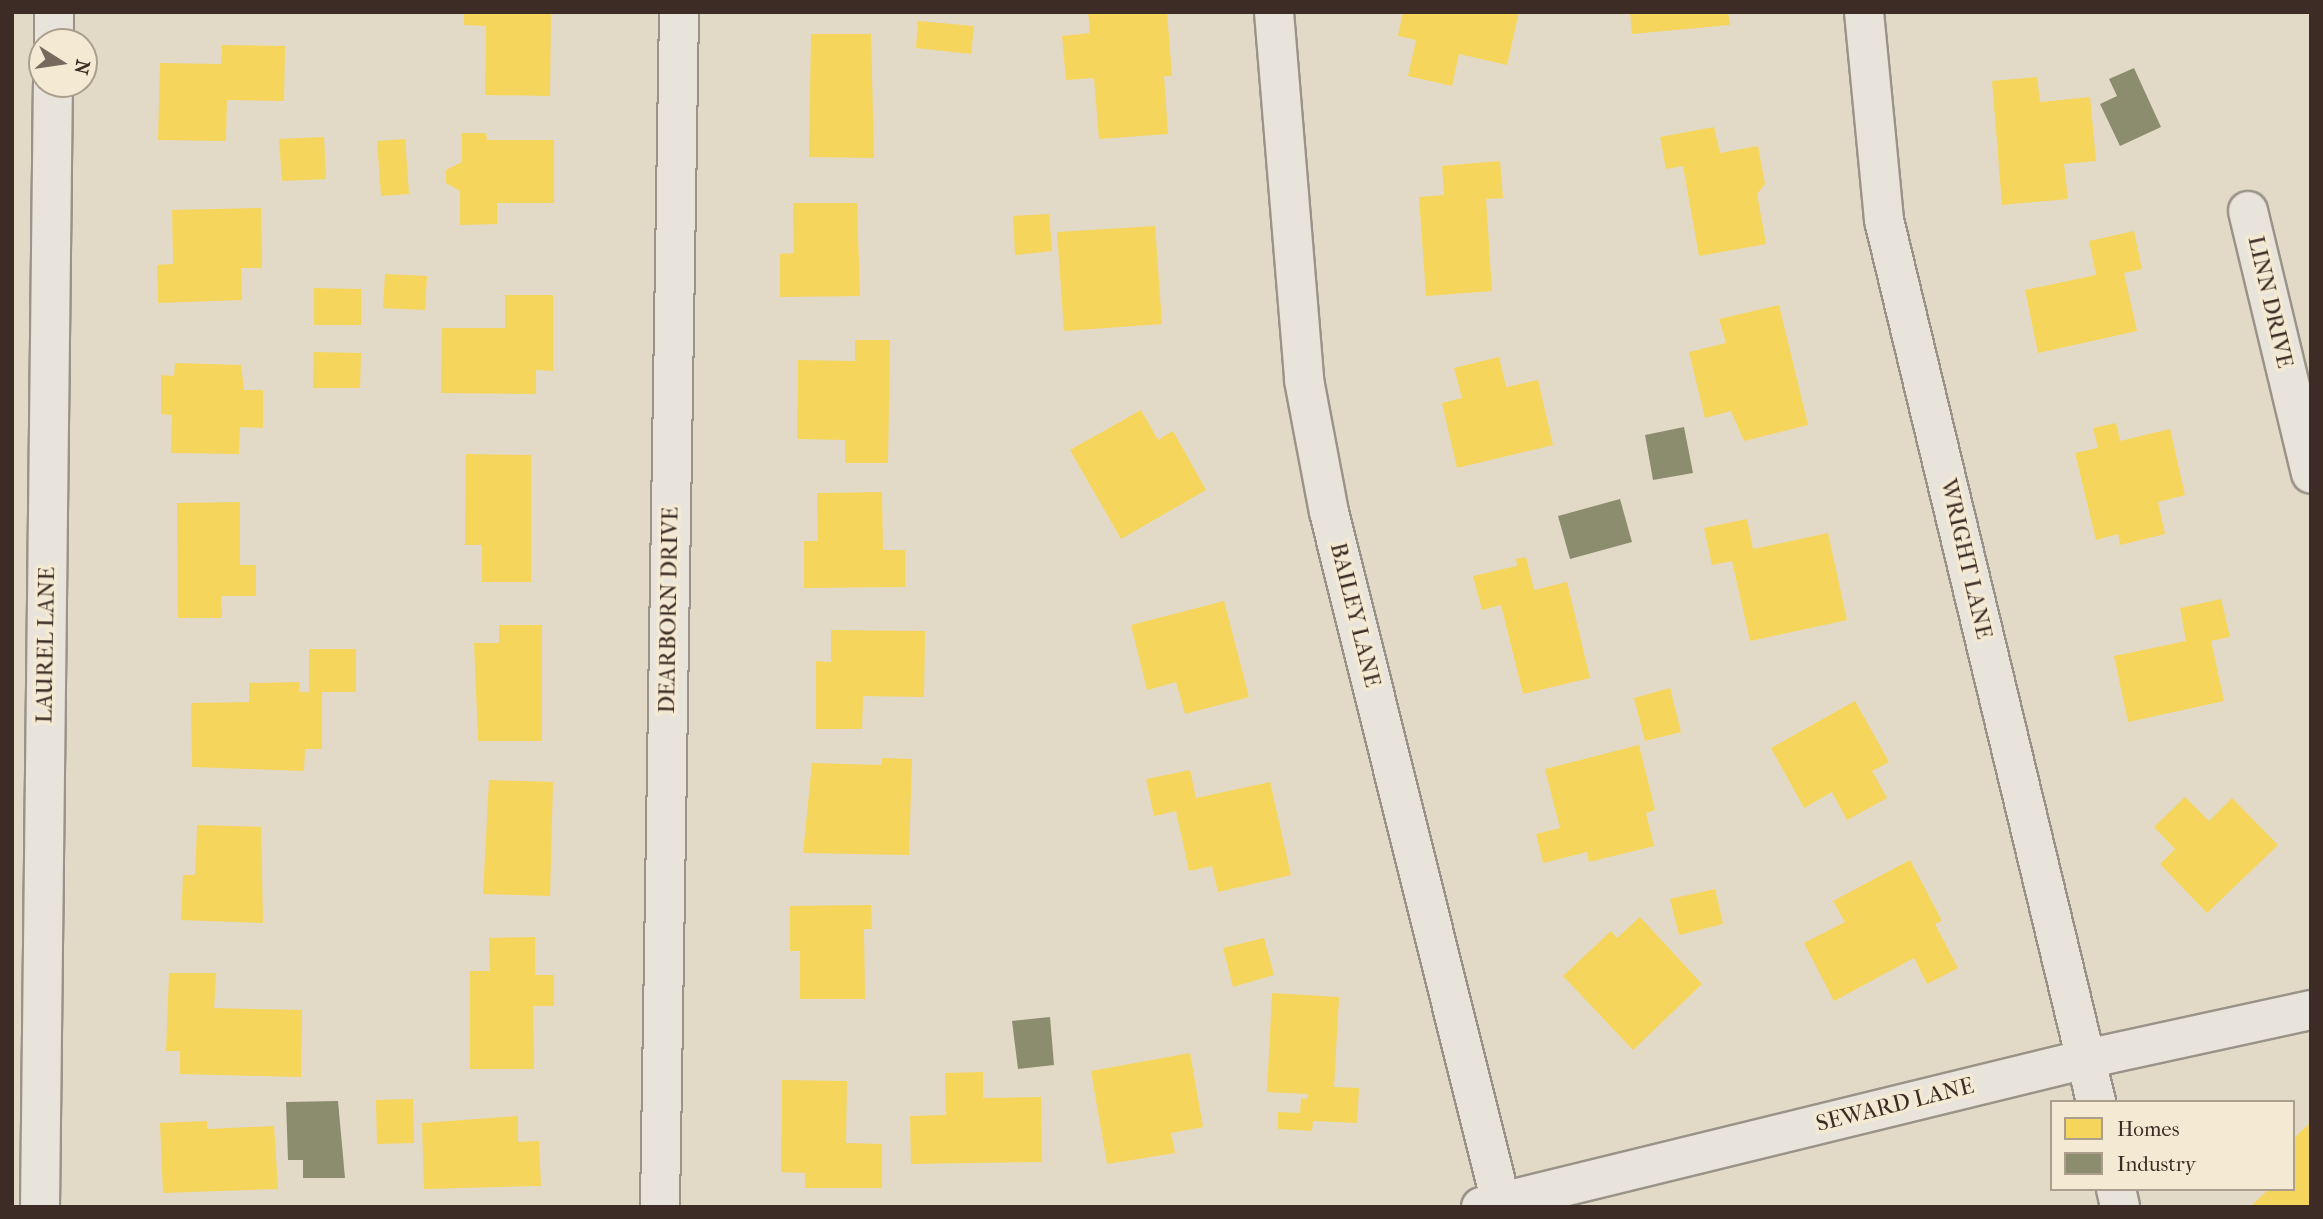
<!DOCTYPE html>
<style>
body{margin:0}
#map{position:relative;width:2323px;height:1219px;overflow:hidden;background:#e2dac7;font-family:"IM FELL French Canon",serif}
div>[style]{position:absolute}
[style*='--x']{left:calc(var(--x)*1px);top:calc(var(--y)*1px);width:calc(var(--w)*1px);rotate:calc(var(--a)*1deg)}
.homes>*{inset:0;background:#f6d55c}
.industry>*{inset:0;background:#8c8c6e}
.roads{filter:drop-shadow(2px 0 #9a9388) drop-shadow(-2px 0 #9a9388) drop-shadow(0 2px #9a9388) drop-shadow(0 -2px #9a9388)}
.minor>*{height:38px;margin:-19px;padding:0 19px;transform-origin:19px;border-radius:19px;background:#e8e4db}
span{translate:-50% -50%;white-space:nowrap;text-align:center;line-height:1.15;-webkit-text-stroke:7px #f4ead3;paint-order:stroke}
.street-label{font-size:23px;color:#3d2c25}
.frame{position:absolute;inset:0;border:14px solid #3d2c25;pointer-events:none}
.legend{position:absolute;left:2050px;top:1100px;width:245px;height:91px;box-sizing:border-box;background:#f4ead3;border:2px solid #ab9e8d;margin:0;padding:9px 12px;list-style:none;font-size:21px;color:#3d2c25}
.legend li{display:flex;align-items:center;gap:14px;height:35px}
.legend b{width:35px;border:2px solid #ab9e8d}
.north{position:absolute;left:28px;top:28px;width:70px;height:70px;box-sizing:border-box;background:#f4ead3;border:2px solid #ab9e8d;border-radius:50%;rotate:102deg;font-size:19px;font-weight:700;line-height:28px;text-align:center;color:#3d2c25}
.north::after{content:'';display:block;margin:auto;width:24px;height:32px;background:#77695e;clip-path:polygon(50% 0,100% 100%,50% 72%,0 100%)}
</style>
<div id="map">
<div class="homes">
<i style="clip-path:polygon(464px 12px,551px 12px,550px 96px,485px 95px,486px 26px,464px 25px)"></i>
<i style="clip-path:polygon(1088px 12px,1167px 12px,1172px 76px,1164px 76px,1168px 134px,1099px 139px,1094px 78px,1066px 80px,1062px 36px,1090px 33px)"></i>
<i style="clip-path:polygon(1403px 12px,1519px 12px,1507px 65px,1459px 54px,1452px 86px,1408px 76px,1416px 40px,1398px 36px)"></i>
<i style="clip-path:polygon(1630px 12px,1728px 12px,1730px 25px,1632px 34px)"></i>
<i style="clip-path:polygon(918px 21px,974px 26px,971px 54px,916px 48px)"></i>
<i style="clip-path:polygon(811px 34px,871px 34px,874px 158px,809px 157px)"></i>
<i style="clip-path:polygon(222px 45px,285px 46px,284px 101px,227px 100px,226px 141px,158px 140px,160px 63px,221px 64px)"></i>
<i style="clip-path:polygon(2037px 77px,2040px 102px,2090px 97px,2096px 161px,2064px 164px,2068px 199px,2002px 205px,1992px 81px)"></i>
<i style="clip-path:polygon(1714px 127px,1720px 153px,1758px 146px,1765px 184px,1757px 194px,1766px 244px,1699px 256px,1683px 166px,1666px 169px,1660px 137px)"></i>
<i style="clip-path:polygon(462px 133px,486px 133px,487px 140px,554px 140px,554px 203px,497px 203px,497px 224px,460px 225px,460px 191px,446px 183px,446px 170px,462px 162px)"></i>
<i style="clip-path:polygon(324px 137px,326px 179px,282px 181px,279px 139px)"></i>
<i style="clip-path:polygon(405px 139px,409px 194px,381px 196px,377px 141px)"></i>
<i style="clip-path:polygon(1500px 161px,1503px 198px,1486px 199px,1492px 291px,1426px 296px,1419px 197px,1444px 195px,1442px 166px)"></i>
<i style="clip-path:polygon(793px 203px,857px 203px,860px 296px,780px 297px,780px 254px,794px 253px)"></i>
<i style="clip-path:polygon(261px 208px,262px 268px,241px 268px,242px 300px,158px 303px,157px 265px,173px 264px,172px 210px)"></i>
<i style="clip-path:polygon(1049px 214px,1052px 251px,1015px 255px,1013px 216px)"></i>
<i style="clip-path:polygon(1155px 226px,1162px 324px,1064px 331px,1057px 232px)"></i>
<i style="clip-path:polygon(2134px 231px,2142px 269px,2124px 273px,2137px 331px,2038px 353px,2025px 290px,2096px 275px,2089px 241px)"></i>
<i style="clip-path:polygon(385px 274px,427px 276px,425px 310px,383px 308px)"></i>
<i style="clip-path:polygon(314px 288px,361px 289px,361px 325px,314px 325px)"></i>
<i style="clip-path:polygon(505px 295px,553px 295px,553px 371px,536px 370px,536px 394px,441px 393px,442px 328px,505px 328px)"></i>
<i style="clip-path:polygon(1779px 305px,1808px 425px,1744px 441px,1731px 411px,1705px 418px,1689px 352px,1726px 343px,1719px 319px)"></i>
<i style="clip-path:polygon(855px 340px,890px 340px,888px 463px,845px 463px,845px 440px,797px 439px,798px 360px,855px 361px)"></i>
<i style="clip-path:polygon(314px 352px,361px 353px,360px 388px,313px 388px)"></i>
<i style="clip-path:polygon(1499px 357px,1506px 387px,1538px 380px,1553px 445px,1457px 468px,1442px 403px,1462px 398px,1454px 368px)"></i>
<i style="clip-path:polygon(175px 363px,241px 365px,244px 390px,263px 390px,263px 428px,240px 427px,239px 454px,171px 453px,172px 415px,161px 414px,161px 375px,174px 376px)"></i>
<i style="clip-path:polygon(1141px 410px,1158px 440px,1173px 431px,1206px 490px,1121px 539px,1070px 450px)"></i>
<i style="clip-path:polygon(2116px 423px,2120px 441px,2170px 429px,2185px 495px,2158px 502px,2165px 534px,2120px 545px,2118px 534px,2096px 540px,2075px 453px,2098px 448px,2093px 428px)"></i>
<i style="clip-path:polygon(466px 454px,531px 455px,531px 582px,482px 582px,482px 545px,465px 545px)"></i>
<i style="clip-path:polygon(882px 492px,883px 550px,905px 550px,905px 587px,804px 588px,804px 541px,818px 541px,817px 493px)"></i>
<i style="clip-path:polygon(240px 502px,240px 565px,256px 565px,256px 596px,221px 596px,222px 618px,178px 618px,177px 503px)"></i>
<i style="clip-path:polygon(1747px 519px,1753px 549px,1828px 533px,1847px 620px,1750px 641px,1732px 561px,1712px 565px,1704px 528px)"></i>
<i style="clip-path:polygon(1526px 557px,1534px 590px,1567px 582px,1590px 678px,1523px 694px,1501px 605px,1482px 610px,1473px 576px,1517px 566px,1516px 559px)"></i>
<i style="clip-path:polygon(2221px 599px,2230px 637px,2211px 641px,2224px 701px,2128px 722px,2114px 656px,2186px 641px,2180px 608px)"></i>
<i style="clip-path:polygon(1224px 601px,1249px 697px,1185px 714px,1176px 682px,1147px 690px,1131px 625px)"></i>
<i style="clip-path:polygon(499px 625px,542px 625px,542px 741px,478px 741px,474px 643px,499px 643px)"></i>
<i style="clip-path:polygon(831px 630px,925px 631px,924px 697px,863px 696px,862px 729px,816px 729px,816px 661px,831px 662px)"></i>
<i style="clip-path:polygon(309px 649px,356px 649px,356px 692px,322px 692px,322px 749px,305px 749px,304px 771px,192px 767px,191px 703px,249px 702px,249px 683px,300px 682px,299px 692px,309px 692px)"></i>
<i style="clip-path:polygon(1670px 688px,1681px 732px,1645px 741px,1634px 698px)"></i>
<i style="clip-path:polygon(1855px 701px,1889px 762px,1872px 771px,1887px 798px,1847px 820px,1832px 792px,1804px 808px,1771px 748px)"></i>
<i style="clip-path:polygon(1639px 745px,1655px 810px,1646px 813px,1654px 846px,1589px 862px,1587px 852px,1543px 863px,1536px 834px,1560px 828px,1545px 769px)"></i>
<i style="clip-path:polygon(882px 758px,912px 759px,909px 855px,803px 853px,812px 763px,882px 765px)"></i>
<i style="clip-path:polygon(1190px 770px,1196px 798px,1270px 782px,1291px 875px,1218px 892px,1212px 866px,1189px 871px,1176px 811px,1154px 816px,1146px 779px)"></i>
<i style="clip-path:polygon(489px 780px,553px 782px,550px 896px,483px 894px)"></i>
<i style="clip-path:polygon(2185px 797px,2209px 821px,2232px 798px,2278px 845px,2207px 913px,2160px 864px,2175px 849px,2154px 827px)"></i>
<i style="clip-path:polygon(197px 825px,261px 827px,263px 923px,181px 920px,183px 875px,195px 875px)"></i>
<i style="clip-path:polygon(1910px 860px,1942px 921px,1935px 924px,1958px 968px,1927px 984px,1914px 958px,1834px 1001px,1804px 943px,1845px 922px,1833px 901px)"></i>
<i style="clip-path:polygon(1715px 889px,1723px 924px,1679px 935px,1670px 899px)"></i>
<i style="clip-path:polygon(871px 905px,872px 929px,864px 929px,865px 999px,800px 999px,800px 951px,790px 951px,790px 906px)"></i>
<i style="clip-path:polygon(1640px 917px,1702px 984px,1633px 1050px,1563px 976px,1611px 931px,1617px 938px)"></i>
<i style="clip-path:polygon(535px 937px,535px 975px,554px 975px,554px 1006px,533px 1006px,534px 1069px,470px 1069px,470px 971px,490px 971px,489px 938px)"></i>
<i style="clip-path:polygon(1264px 938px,1274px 975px,1233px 987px,1223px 948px)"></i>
<i style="clip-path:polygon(169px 973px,216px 973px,214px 1008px,302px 1010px,301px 1077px,180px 1074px,180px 1051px,166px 1051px)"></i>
<i style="clip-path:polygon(1272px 993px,1339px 997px,1334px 1087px,1359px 1088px,1357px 1123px,1313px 1121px,1312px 1131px,1278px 1129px,1278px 1112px,1300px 1113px,1301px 1098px,1307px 1099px,1308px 1094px,1267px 1092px)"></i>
<i style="clip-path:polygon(1190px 1053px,1203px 1127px,1171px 1133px,1175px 1153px,1107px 1164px,1091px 1071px)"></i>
<i style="clip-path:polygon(983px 1072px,983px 1098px,1041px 1097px,1042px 1162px,911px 1164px,910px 1116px,946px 1115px,945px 1073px)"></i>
<i style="clip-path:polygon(782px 1080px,847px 1081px,846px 1143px,882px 1144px,882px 1188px,805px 1188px,805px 1173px,781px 1172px)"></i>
<i style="clip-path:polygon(413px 1099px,414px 1143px,377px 1144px,376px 1100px)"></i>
<i style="clip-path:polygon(518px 1116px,518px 1142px,539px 1141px,541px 1186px,424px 1189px,422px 1123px)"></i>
<i style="clip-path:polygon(207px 1121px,207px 1129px,274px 1126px,278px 1189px,163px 1193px,160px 1123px)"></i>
<i style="clip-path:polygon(2311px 1122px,2311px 1207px,2250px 1207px,2269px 1189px,2293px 1189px,2293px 1139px)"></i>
</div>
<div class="industry">
<i style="clip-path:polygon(2134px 68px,2161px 127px,2120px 146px,2100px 104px,2117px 96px,2109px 79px)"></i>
<i style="clip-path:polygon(1684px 427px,1693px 473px,1653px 480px,1645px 435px)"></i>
<i style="clip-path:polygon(1620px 499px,1632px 542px,1570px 559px,1558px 516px)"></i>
<i style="clip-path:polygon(1050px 1017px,1054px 1065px,1018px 1069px,1012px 1021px)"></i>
<i style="clip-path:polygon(338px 1101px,345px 1178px,303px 1178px,303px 1160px,288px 1160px,286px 1102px)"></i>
</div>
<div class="roads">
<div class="minor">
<i style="--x:1274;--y:12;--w:369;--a:85.3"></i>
<i style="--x:1304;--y:380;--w:134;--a:79.3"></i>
<i style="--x:1329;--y:512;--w:716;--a:76.02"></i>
<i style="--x:1864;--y:12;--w:209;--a:84.5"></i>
<i style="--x:1884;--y:220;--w:907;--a:76.48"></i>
<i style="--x:54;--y:42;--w:30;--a:-90"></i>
<i style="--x:2248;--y:211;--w:270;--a:76.5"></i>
<i style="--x:2116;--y:1189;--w:18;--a:77"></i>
<i style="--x:40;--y:1207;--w:1123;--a:-89.34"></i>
<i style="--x:660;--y:1207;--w:1195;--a:-89.09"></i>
<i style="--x:1481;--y:1207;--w:623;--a:-13.75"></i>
<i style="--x:2086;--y:1059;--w:230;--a:-12.3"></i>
</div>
</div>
<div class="street-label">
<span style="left:2270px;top:302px;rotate:77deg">LINN DRIVE</span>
<span style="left:1966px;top:559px;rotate:77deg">WRIGHT LANE</span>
<span style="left:669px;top:610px;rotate:-89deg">DEARBORN DRIVE</span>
<span style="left:1355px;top:615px;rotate:76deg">BAILEY LANE</span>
<span style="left:46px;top:645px;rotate:-89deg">LAUREL LANE</span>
<span style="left:1895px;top:1105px;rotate:-14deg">SEWARD LANE</span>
</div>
<div class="frame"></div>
<ul class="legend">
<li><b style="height:19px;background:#f6d55c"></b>Homes</li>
<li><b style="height:19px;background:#8c8c6e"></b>Industry</li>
</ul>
<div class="north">N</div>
</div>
